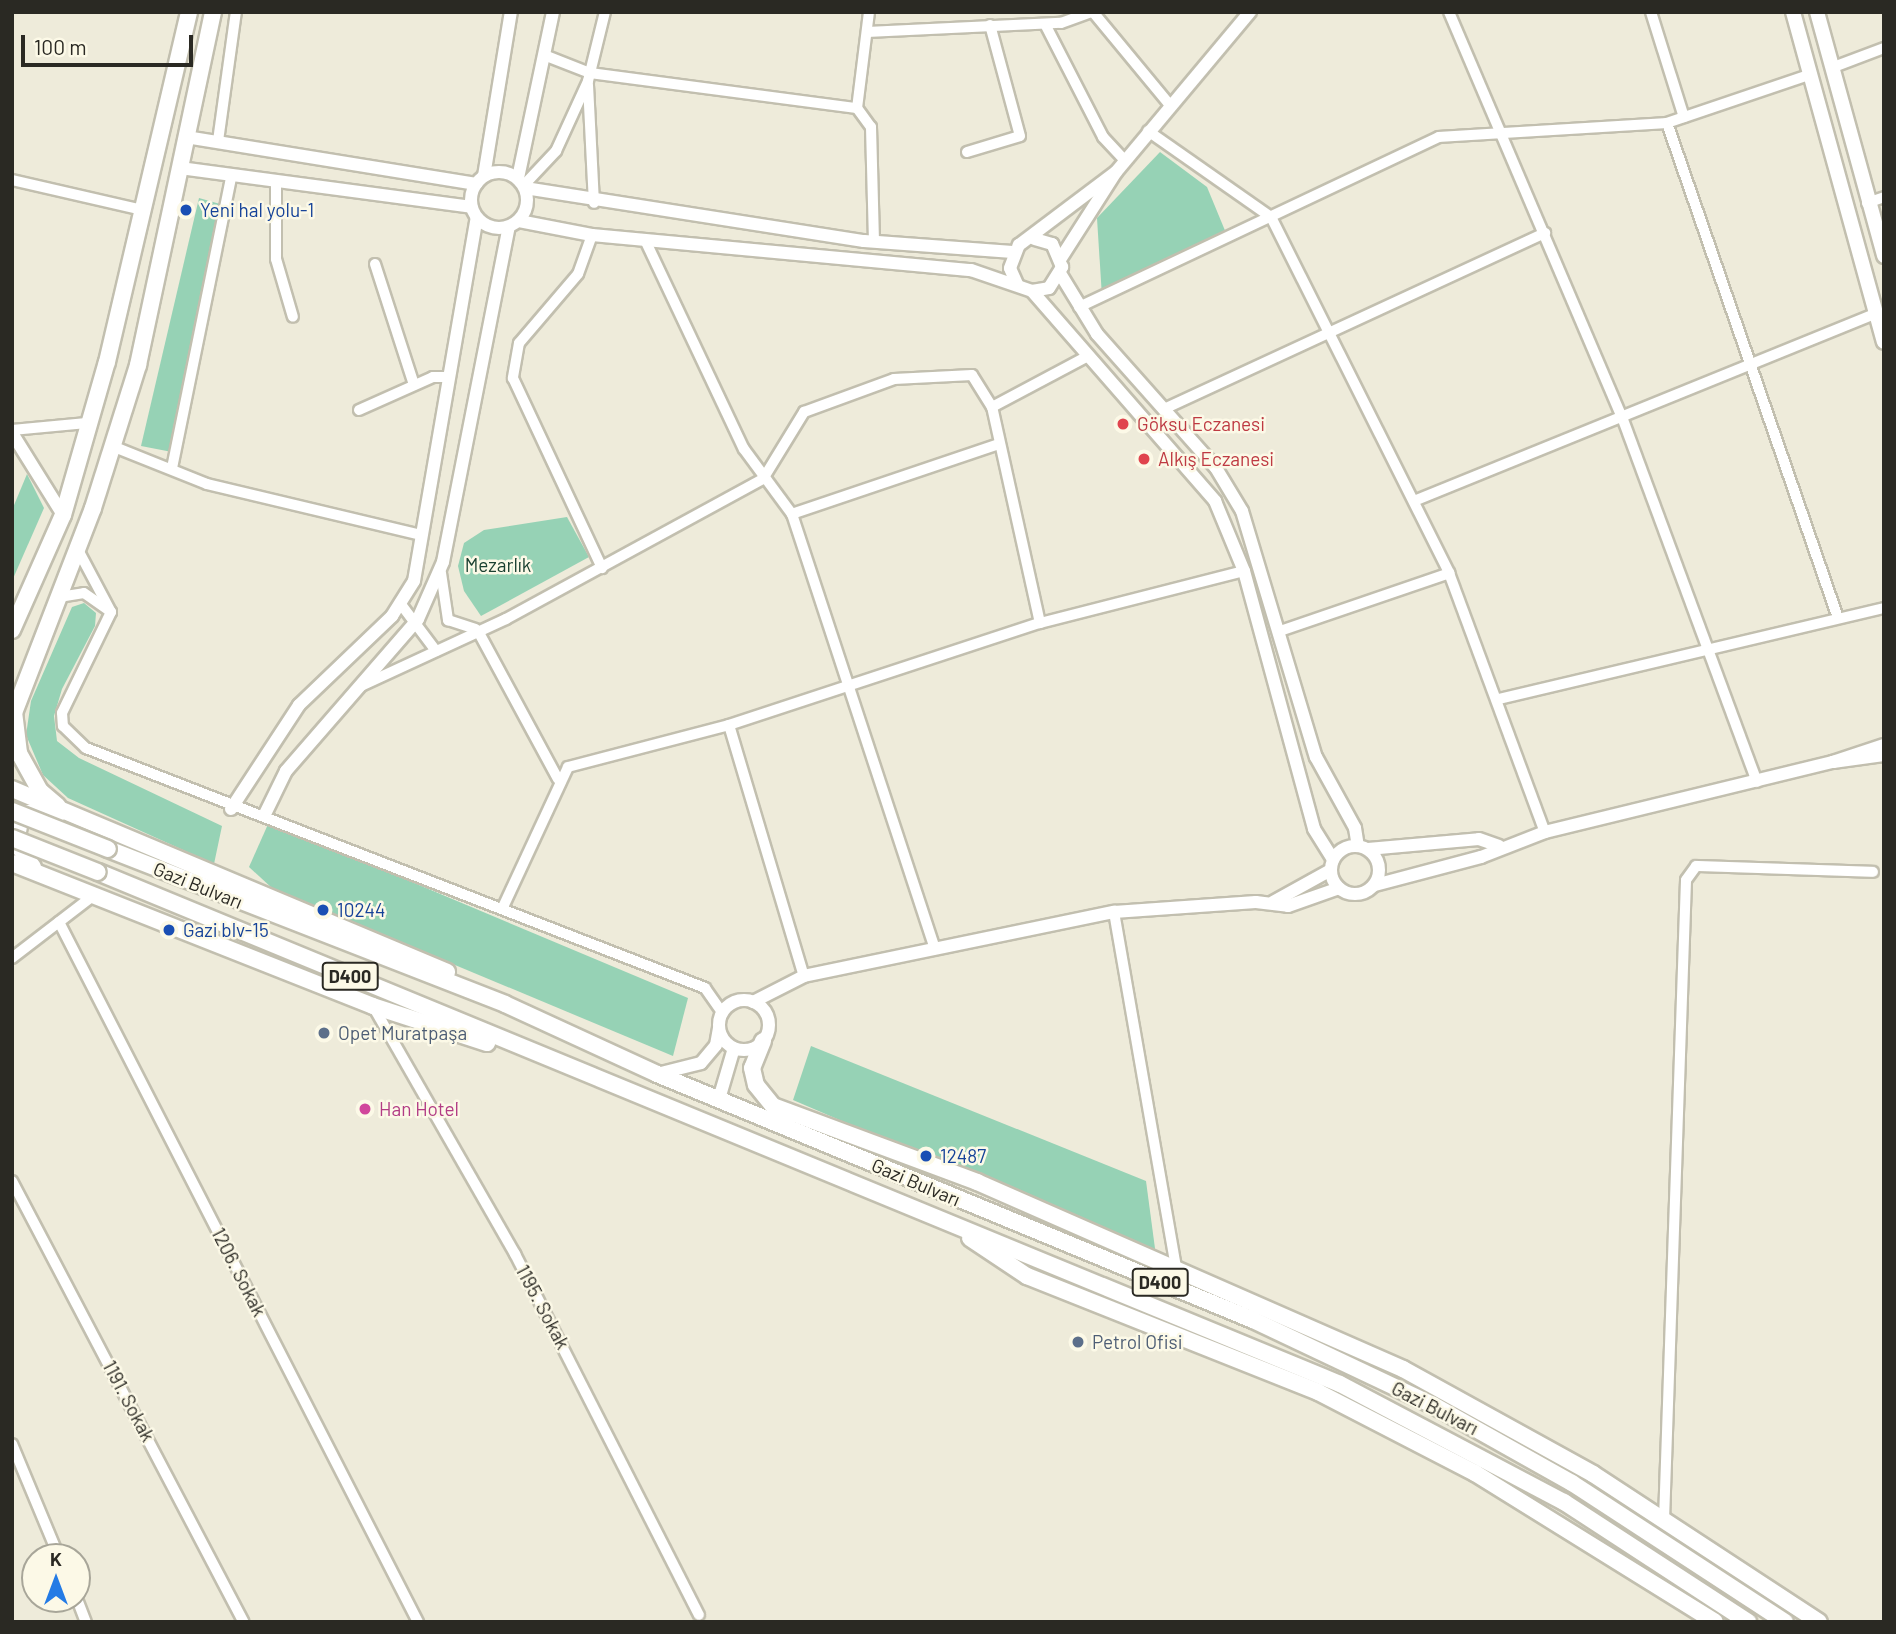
<!DOCTYPE html>
<meta charset="utf-8">
<style>
body{margin:0}
#map{position:relative;width:1896px;height:1634px;overflow:hidden;background:#eeebda;font-family:Barlow,sans-serif}
div>[style]{position:absolute}
[style*='--x']{left:calc(var(--x)*1px);top:calc(var(--y)*1px);width:calc(var(--w)*1px);rotate:calc(var(--a)*1deg)}
.green>*{inset:0;background:#96d2b5}
.roads{filter:drop-shadow(2px 0 #c2bfaf) drop-shadow(-2px 0 #c2bfaf) drop-shadow(0 2px #c2bfaf) drop-shadow(0 -2px #c2bfaf)}
.minor>*{height:10px;margin:-5px;padding:0 5px;transform-origin:5px;border-radius:5px;background:#fff}
.tertiary>*{height:12px;margin:-6px;padding:0 6px;transform-origin:6px;border-radius:6px;background:#fff}
.tertiary>.ring{margin:-6px;padding:0;box-sizing:content-box;background:none;border:12px solid #fff;border-radius:50%}
.secondary>*{height:14px;margin:-7px;padding:0 7px;transform-origin:7px;border-radius:7px;background:#fff}
.primary>*{height:16px;margin:-8px;padding:0 8px;transform-origin:8px;border-radius:8px;background:#fff}
.trunk>*{height:16px;margin:-8px;padding:0 8px;transform-origin:8px;border-radius:8px;background:#fff}
.bridges{filter:drop-shadow(2px 0 #c2bfaf) drop-shadow(-2px 0 #c2bfaf) drop-shadow(0 2px #c2bfaf) drop-shadow(0 -2px #c2bfaf)}
.trunk-bridge>*{height:16px;margin:-8px;padding:0 8px;transform-origin:8px;border-radius:8px;background:#fff}
.dots>*{width:19px;height:19px;translate:-50% -50%;box-sizing:border-box;border:4px solid #fcf9e7;border-radius:50%}
span{translate:-50% -50%;white-space:nowrap;text-align:center;line-height:1.15;-webkit-text-stroke:5px #fcf9e7;paint-order:stroke}
.shield-label span{padding:2px 5px;background:#fcf9e7;border:2px solid;border-radius:5px;-webkit-text-stroke-width:0}
.shield-label{font-size:18px;color:#2a2923;font-weight:700}
.transit-label{font-size:19px;color:#164399}
.left{translate:0 -50%;text-align:left}
.health-label{font-size:19px;color:#be3a42}
.park-label{font-size:19px;color:#1b4131}
.street-label{font-size:19px;color:#2a2923}
.service-label{font-size:19px;color:#4e5e75}
.hotel-label{font-size:19px;color:#b23c85}
.frame{position:absolute;inset:0;border:14px solid #2a2923;pointer-events:none}
.north{position:absolute;left:21px;top:1543px;width:70px;height:70px;box-sizing:border-box;background:#fcf9e7;border:2px solid #a8a699;border-radius:50%;rotate:0deg;font-size:19px;font-weight:700;line-height:28px;text-align:center;color:#2a2923}
.north::after{content:'';display:block;margin:auto;width:24px;height:32px;background:#247be5;clip-path:polygon(50% 0,100% 100%,50% 72%,0 100%)}
.scale{position:absolute;left:21px;top:35px;width:172px;height:32px;box-sizing:border-box;border:4px solid #2a2923;border-top:0;padding-left:9px;font-size:21px;line-height:24px;white-space:nowrap;color:#2a2923;-webkit-text-stroke:5px #fcf9e7;paint-order:stroke}
</style>
<div id="map">
<div class="green">
<i style="clip-path:polygon(1160px 152px,1207px 187px,1226px 233px,1102px 297px,1097px 218px)"></i>
<i style="clip-path:polygon(199px 198px,220px 204px,172px 452px,141px 446px)"></i>
<i style="clip-path:polygon(27px 474px,44px 508px,12px 581px,12px 510px)"></i>
<i style="clip-path:polygon(567px 517px,589px 557px,481px 616px,464px 591px,458px 566px,464px 543px,484px 530px)"></i>
<i style="clip-path:polygon(84px 603px,96px 613px,95px 626px,62px 689px,54px 716px,57px 741px,79px 758px,222px 826px,214px 864px,68px 798px,43px 775px,26px 735px,31px 701px,72px 607px)"></i>
<i style="clip-path:polygon(269px 822px,688px 998px,673px 1056px,273px 889px,249px 867px)"></i>
<i style="clip-path:polygon(811px 1046px,1146px 1181px,1156px 1256px,793px 1100px)"></i>
</div>
<div class="roads">
<div class="minor">
<i style="--x:869;--y:12;--w:97;--a:97.1"></i>
<i style="--x:857;--y:108;--w:24;--a:54"></i>
<i style="--x:871;--y:127;--w:115;--a:88.5"></i>
<i style="--x:1093;--y:12;--w:119;--a:50.4"></i>
<i style="--x:1449;--y:12;--w:440;--a:66.9"></i>
<i style="--x:1622;--y:417;--w:389;--a:69.7"></i>
<i style="--x:1651;--y:12;--w:110;--a:72.6"></i>
<i style="--x:1045;--y:24;--w:127;--a:62.8"></i>
<i style="--x:1103;--y:137;--w:33;--a:47"></i>
<i style="--x:867;--y:32;--w:194;--a:-2.7"></i>
<i style="--x:1061;--y:23;--w:33;--a:-20"></i>
<i style="--x:544;--y:55;--w:49;--a:21.4"></i>
<i style="--x:590;--y:73;--w:269;--a:7.5"></i>
<i style="--x:1831;--y:68;--w:57;--a:-20.7"></i>
<i style="--x:588;--y:85;--w:118;--a:87.1"></i>
<i style="--x:1667;--y:123;--w:524;--a:70.94"></i>
<i style="--x:1148;--y:131;--w:150;--a:35"></i>
<i style="--x:1271;--y:217;--w:398;--a:63.4"></i>
<i style="--x:1449;--y:573;--w:276;--a:69.7"></i>
<i style="--x:218;--y:141;--w:130;--a:-82.1"></i>
<i style="--x:967;--y:152;--w:55;--a:-16.8"></i>
<i style="--x:1020;--y:136;--w:115;--a:-105.1"></i>
<i style="--x:12;--y:180;--w:134;--a:12.9"></i>
<i style="--x:276;--y:184;--w:75;--a:90"></i>
<i style="--x:276;--y:259;--w:60;--a:73.7"></i>
<i style="--x:524;--y:185;--w:47;--a:-46.7"></i>
<i style="--x:556;--y:151;--w:77;--a:-65.4"></i>
<i style="--x:588;--y:81;--w:71;--a:-76.2"></i>
<i style="--x:1867;--y:203;--w:18;--a:-19"></i>
<i style="--x:592;--y:235;--w:41;--a:109.7"></i>
<i style="--x:578;--y:274;--w:91;--a:130.5"></i>
<i style="--x:519;--y:343;--w:36;--a:100"></i>
<i style="--x:513;--y:378;--w:210;--a:64.9"></i>
<i style="--x:645;--y:240;--w:231;--a:64.7"></i>
<i style="--x:744;--y:449;--w:81;--a:53.6"></i>
<i style="--x:792;--y:514;--w:458;--a:71.8"></i>
<i style="--x:375;--y:264;--w:127;--a:72.1"></i>
<i style="--x:1079;--y:307;--w:398;--a:-25.3"></i>
<i style="--x:1439;--y:137;--w:228;--a:-3.5"></i>
<i style="--x:1667;--y:123;--w:150;--a:-18.7"></i>
<i style="--x:1164;--y:409;--w:420;--a:-24.8"></i>
<i style="--x:359;--y:410;--w:81;--a:-24"></i>
<i style="--x:433;--y:377;--w:15;--a:0"></i>
<i style="--x:12;--y:430;--w:75;--a:-5.3"></i>
<i style="--x:112;--y:446;--w:102;--a:21.8"></i>
<i style="--x:207;--y:484;--w:220;--a:13.4"></i>
<i style="--x:172;--y:468;--w:296;--a:-78.5"></i>
<i style="--x:1414;--y:501;--w:497;--a:-22.1"></i>
<i style="--x:792;--y:514;--w:215;--a:-18.7"></i>
<i style="--x:441;--y:573;--w:48;--a:81.5"></i>
<i style="--x:448;--y:620;--w:29;--a:18"></i>
<i style="--x:59;--y:597;--w:25;--a:-9"></i>
<i style="--x:84;--y:593;--w:33;--a:35"></i>
<i style="--x:111;--y:612;--w:72;--a:-118"></i>
<i style="--x:400;--y:603;--w:60;--a:53.1"></i>
<i style="--x:111;--y:612;--w:112;--a:115.9"></i>
<i style="--x:62;--y:713;--w:13;--a:86"></i>
<i style="--x:63;--y:726;--w:32;--a:44"></i>
<i style="--x:86;--y:748;--w:664;--a:21.19"></i>
<i style="--x:705;--y:988;--w:29;--a:55"></i>
<i style="--x:1040;--y:623;--w:221;--a:-102.5"></i>
<i style="--x:992;--y:407;--w:109;--a:-28"></i>
<i style="--x:478;--y:631;--w:168;--a:61.6"></i>
<i style="--x:1280;--y:631;--w:179;--a:-18.9"></i>
<i style="--x:361;--y:686;--w:160;--a:-24.8"></i>
<i style="--x:506;--y:619;--w:293;--a:-28.6"></i>
<i style="--x:763;--y:479;--w:79;--a:-58.5"></i>
<i style="--x:804;--y:412;--w:96;--a:-20.1"></i>
<i style="--x:894;--y:379;--w:78;--a:-2.9"></i>
<i style="--x:972;--y:375;--w:38;--a:58"></i>
<i style="--x:1499;--y:699;--w:396;--a:-13.3"></i>
<i style="--x:729;--y:725;--w:262;--a:73.4"></i>
<i style="--x:503;--y:907;--w:154;--a:-65.1"></i>
<i style="--x:568;--y:767;--w:166;--a:-14.6"></i>
<i style="--x:729;--y:725;--w:327;--a:-18.2"></i>
<i style="--x:1040;--y:623;--w:211;--a:-14.3"></i>
<i style="--x:1114;--y:912;--w:360;--a:80.1"></i>
<i style="--x:59;--y:922;--w:787;--a:62.85"></i>
<i style="--x:12;--y:958;--w:103;--a:-37.5"></i>
<i style="--x:373;--y:1006;--w:286;--a:60.2"></i>
<i style="--x:515;--y:1254;--w:405;--a:63"></i>
<i style="--x:12;--y:1181;--w:498;--a:62.3"></i>
<i style="--x:12;--y:1444;--w:122;--a:67.4"></i>
<i style="--x:1664;--y:1520;--w:640;--a:-88.03"></i>
<i style="--x:1686;--y:880;--w:17;--a:-54"></i>
<i style="--x:1696;--y:866;--w:177;--a:1.9"></i>
<i style="--x:77;--y:1599;--w:25;--a:69"></i>
</div>
<div class="tertiary">
<i style="--x:186;--y:137;--w:294;--a:9.2"></i>
<i style="--x:180;--y:168;--w:294;--a:7.6"></i>
<i class="ring" style="left:471px;top:172px;width:44px;height:44px"></i>
<i style="--x:484;--y:176;--w:166;--a:-80.7"></i>
<i style="--x:518;--y:178;--w:170;--a:-78.1"></i>
<i style="--x:525;--y:188;--w:343;--a:8.9"></i>
<i style="--x:864;--y:241;--w:149;--a:4.2"></i>
<i style="--x:519;--y:221;--w:74;--a:10.9"></i>
<i style="--x:592;--y:235;--w:381;--a:5.3"></i>
<i style="--x:971;--y:270;--w:65;--a:19"></i>
<i style="--x:1032;--y:291;--w:17;--a:-10"></i>
<i style="--x:1049;--y:288;--w:25;--a:-58"></i>
<i style="--x:1062;--y:267;--w:25;--a:-113"></i>
<i style="--x:1052;--y:244;--w:18;--a:-164"></i>
<i style="--x:1061;--y:258;--w:102;--a:-57.4"></i>
<i style="--x:1116;--y:172;--w:209;--a:-50.1"></i>
<i style="--x:1061;--y:275;--w:69;--a:58.6"></i>
<i style="--x:1097;--y:334;--w:179;--a:48.4"></i>
<i style="--x:1216;--y:468;--w:50;--a:58.8"></i>
<i style="--x:1242;--y:511;--w:257;--a:73.3"></i>
<i style="--x:1316;--y:757;--w:81;--a:61.2"></i>
<i style="--x:1355;--y:828;--w:18;--a:81"></i>
<i style="--x:1017;--y:284;--w:17;--a:-114"></i>
<i style="--x:1010;--y:268;--w:25;--a:-69"></i>
<i style="--x:1019;--y:245;--w:121;--a:-37"></i>
<i style="--x:1032;--y:291;--w:279;--a:48.9"></i>
<i style="--x:1215;--y:501;--w:76;--a:67.5"></i>
<i style="--x:1244;--y:571;--w:267;--a:74.8"></i>
<i style="--x:1314;--y:829;--w:36;--a:58"></i>
<i style="--x:12;--y:433;--w:97;--a:58.1"></i>
<i style="--x:1884;--y:745;--w:54;--a:161.6"></i>
<i style="--x:1833;--y:762;--w:51;--a:-7.8"></i>
<i style="--x:231;--y:809;--w:124;--a:-56.8"></i>
<i style="--x:299;--y:705;--w:129;--a:-43.7"></i>
<i style="--x:392;--y:616;--w:41;--a:-57.8"></i>
<i style="--x:414;--y:581;--w:368;--a:-80.2"></i>
<i style="--x:265;--y:814;--w:48;--a:-64"></i>
<i style="--x:286;--y:771;--w:201;--a:-49"></i>
<i style="--x:418;--y:619;--w:62;--a:-66.3"></i>
<i style="--x:443;--y:562;--w:341;--a:-78.9"></i>
<i class="ring" style="left:1331px;top:846px;width:36px;height:36px"></i>
<i style="--x:1368;--y:849;--w:111;--a:-5.1"></i>
<i style="--x:1479;--y:839;--w:21;--a:19"></i>
<i style="--x:1375;--y:885;--w:110;--a:-14.8"></i>
<i style="--x:1481;--y:857;--w:69;--a:-21.3"></i>
<i style="--x:1545;--y:832;--w:296;--a:-13.7"></i>
<i style="--x:1273;--y:902;--w:66;--a:-28.9"></i>
<i class="ring" style="left:719px;top:1000px;width:38px;height:38px"></i>
<i style="--x:753;--y:1002;--w:57;--a:-27"></i>
<i style="--x:804;--y:976;--w:317;--a:-11.7"></i>
<i style="--x:1114;--y:912;--w:142;--a:-4"></i>
<i style="--x:1256;--y:902;--w:32;--a:7"></i>
<i style="--x:1288;--y:906;--w:54;--a:-19.4"></i>
<i style="--x:657;--y:1074;--w:45;--a:-14"></i>
<i style="--x:701;--y:1063;--w:23;--a:-50"></i>
<i style="--x:716;--y:1045;--w:17;--a:-80"></i>
<i style="--x:719;--y:1099;--w:53;--a:-73.6"></i>
</div>
<div class="secondary">
<i style="--x:1793;--y:12;--w:342;--a:74.6"></i>
<i style="--x:1817;--y:12;--w:253;--a:74.6"></i>
</div>
<div class="primary">
<i style="--x:12;--y:630;--w:126;--a:-66.1"></i>
<i style="--x:63;--y:515;--w:159;--a:-74"></i>
<i style="--x:107;--y:362;--w:359;--a:-76.8"></i>
<i style="--x:14;--y:712;--w:41;--a:83"></i>
<i style="--x:19;--y:753;--w:43;--a:61.1"></i>
<i style="--x:40;--y:791;--w:23;--a:40"></i>
<i style="--x:12;--y:718;--w:225;--a:-68.9"></i>
<i style="--x:93;--y:508;--w:150;--a:-72.5"></i>
<i style="--x:138;--y:365;--w:361;--a:-78"></i>
</div>
<div class="trunk">
<i style="--x:12;--y:789;--w:472;--a:22.8"></i>
<i style="--x:108;--y:849;--w:426;--a:21.3"></i>
<i style="--x:505;--y:1004;--w:167;--a:24.7"></i>
<i style="--x:657;--y:1074;--w:645;--a:22.43"></i>
<i style="--x:1253;--y:1320;--w:199;--a:25.3"></i>
<i style="--x:1433;--y:1405;--w:159;--a:29.3"></i>
<i style="--x:1572;--y:1483;--w:254;--a:33.1"></i>
<i style="--x:12;--y:863;--w:388;--a:21.6"></i>
<i style="--x:373;--y:1006;--w:120;--a:18"></i>
<i style="--x:33;--y:867;--w:29;--a:-125"></i>
<i style="--x:16;--y:843;--w:22;--a:-80"></i>
<i style="--x:20;--y:821;--w:11;--a:-45"></i>
<i style="--x:28;--y:813;--w:31;--a:0"></i>
<i style="--x:98;--y:872;--w:1343;--a:22.4"></i>
<i style="--x:1340;--y:1384;--w:253;--a:27.8"></i>
<i style="--x:1564;--y:1502;--w:220;--a:33.1"></i>
<i style="--x:763;--y:1041;--w:29;--a:112"></i>
<i style="--x:752;--y:1068;--w:17;--a:77"></i>
<i style="--x:756;--y:1085;--w:27;--a:51"></i>
<i style="--x:773;--y:1106;--w:218;--a:20.4"></i>
<i style="--x:977;--y:1182;--w:465;--a:23.7"></i>
<i style="--x:1403;--y:1369;--w:217;--a:28.9"></i>
<i style="--x:1593;--y:1474;--w:270;--a:33.2"></i>
<i style="--x:970;--y:1238;--w:69;--a:33.7"></i>
<i style="--x:1027;--y:1276;--w:313;--a:21.7"></i>
<i style="--x:1318;--y:1392;--w:177;--a:27.3"></i>
<i style="--x:1475;--y:1473;--w:282;--a:31.8"></i>
</div>
</div>
<div class="bridges">
<div class="trunk-bridge">
<i style="--x:12;--y:811;--w:103;--a:21.6"></i>
<i style="--x:12;--y:838;--w:92;--a:21.6"></i>
</div>
</div>
<div class="dots">
<i style="left:186px;top:210px;background:#1a4fb4"></i>
<i style="left:1123px;top:424px;background:#e0444e"></i>
<i style="left:1144px;top:459px;background:#e0444e"></i>
<i style="left:323px;top:910px;background:#1a4fb4"></i>
<i style="left:169px;top:930px;background:#1a4fb4"></i>
<i style="left:324px;top:1033px;background:#5c6f8a"></i>
<i style="left:365px;top:1109px;background:#d1479c"></i>
<i style="left:926px;top:1156px;background:#1a4fb4"></i>
<i style="left:1078px;top:1342px;background:#5c6f8a"></i>
</div>
<div class="shield-label">
<span style="left:350px;top:976px">D400</span>
<span style="left:1160px;top:1282px">D400</span>
</div>
<div class="transit-label">
<span class="left" style="left:200px;top:210px">Yeni hal yolu-1</span>
<span class="left" style="left:337px;top:910px">10244</span>
<span class="left" style="left:183px;top:930px">Gazi blv-15</span>
<span class="left" style="left:940px;top:1156px">12487</span>
</div>
<div class="health-label">
<span class="left" style="left:1137px;top:424px">Göksu Eczanesi</span>
<span class="left" style="left:1158px;top:459px">Alkış Eczanesi</span>
</div>
<div class="park-label">
<span style="left:498px;top:565px">Mezarlık</span>
</div>
<div class="street-label">
<span style="left:198px;top:885px;rotate:22deg">Gazi Bulvarı</span>
<span style="left:916px;top:1182px;rotate:23deg">Gazi Bulvarı</span>
<span style="left:239px;top:1272px;rotate:63deg">1206. Sokak</span>
<span style="left:543px;top:1307px;rotate:62deg">1195. Sokak</span>
<span style="left:129px;top:1401px;rotate:62deg">1191. Sokak</span>
<span style="left:1435px;top:1408px;rotate:27deg">Gazi Bulvarı</span>
</div>
<div class="service-label">
<span class="left" style="left:338px;top:1033px">Opet Muratpaşa</span>
<span class="left" style="left:1092px;top:1342px">Petrol Ofisi</span>
</div>
<div class="hotel-label">
<span class="left" style="left:379px;top:1109px">Han Hotel</span>
</div>
<div class="frame"></div>
<div class="north">K</div>
<div class="scale">100 m</div>
</div>
